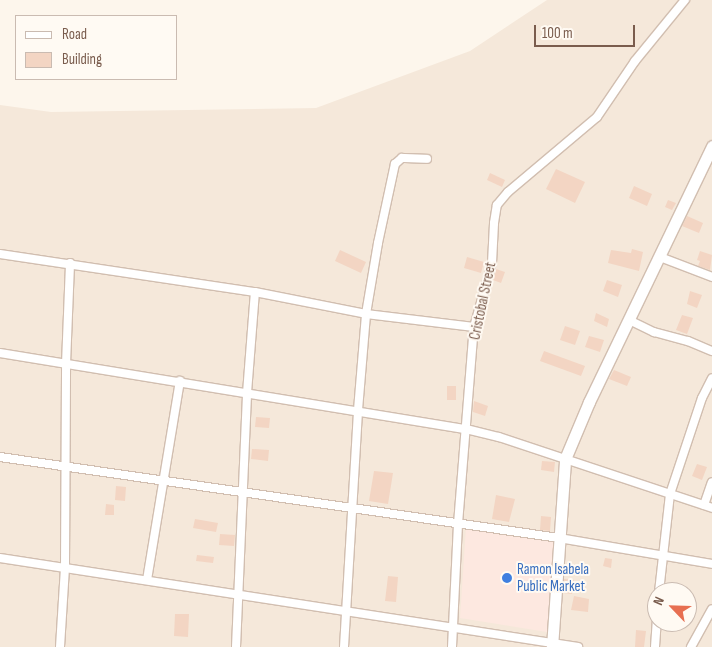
<!DOCTYPE html>
<style>
body{margin:0}
#map{position:relative;width:712px;height:647px;overflow:hidden;background:#fdf6ec;font-family:"Sofia Sans Condensed",sans-serif}
div>[style]{position:absolute}
[style*='--x']{left:calc(var(--x)*1px);top:calc(var(--y)*1px);width:calc(var(--w)*1px);rotate:calc(var(--a)*1deg)}
.residential>*{inset:0;background:#f5e8da}
.commercial>*{inset:0;background:#fde8e0}
.building>*{inset:0;background:#f3d5c3}
.roads{filter:drop-shadow(1px 0 #d1beb0) drop-shadow(-1px 0 #d1beb0) drop-shadow(0 1px #d1beb0) drop-shadow(0 -1px #d1beb0)}
.street>*{height:8px;margin:-4px;padding:0 4px;transform-origin:4px;border-radius:4px;background:#fff}
.secondary>*{height:11px;margin:-5.5px;padding:0 5.5px;transform-origin:5.5px;border-radius:5.5px;background:#fff}
.dots>*{width:14px;height:14px;translate:-50% -50%;box-sizing:border-box;border:2px solid #fffaf3;border-radius:50%}
span{translate:-50% -50%;white-space:nowrap;text-align:center;line-height:1.15;-webkit-text-stroke:4px #fffaf3;paint-order:stroke}
.street-label{font-size:15px;color:#7a5c4d}
.shop-label{font-size:15px;color:#366cbe}
.left{translate:0 -50%;text-align:left}
.legend{position:absolute;left:15px;top:15px;width:162px;height:65px;box-sizing:border-box;background:#fffaf3;border:1px solid #cabbb1;margin:0;padding:6px 9px;list-style:none;font-size:15px;color:#7a5c4d}
.legend li{display:flex;align-items:center;gap:10px;height:25px}
.legend b{width:25px;border:1px solid #cabbb1}
.north{position:absolute;left:647px;top:582px;width:50px;height:50px;box-sizing:border-box;background:#fffaf3;border:1px solid #cabbb1;border-radius:50%;rotate:294deg;font-size:14px;font-weight:700;line-height:20px;text-align:center;color:#7a5c4d}
.north::after{content:'';display:block;margin:auto;width:18px;height:22px;background:#e76f51;clip-path:polygon(50% 0,100% 100%,50% 72%,0 100%)}
.scale{position:absolute;left:534px;top:25px;width:101px;height:22px;box-sizing:border-box;border:2px solid #7a5c4d;border-top:0;padding-left:6px;font-size:15px;line-height:18px;white-space:nowrap;color:#7a5c4d;-webkit-text-stroke:4px #fffaf3;paint-order:stroke}
</style>
<div id="map">
<div class="residential">
<i style="clip-path:polygon(evenodd,547px 0,712px 0,712px 647px,0 647px,0 105px,51px 112px,316px 108px,470px 51px,547px 0,657px 592px,687px 592px,687px 622px,657px 622px,657px 592px)"></i>
</div>
<div class="commercial">
<i style="clip-path:polygon(466px 527px,554px 539px,547px 632px,460px 618px)"></i>
</div>
<div class="building">
<i style="clip-path:polygon(556px 169px,585px 182px,575px 203px,546px 189px)"></i>
<i style="clip-path:polygon(490px 173px,505px 180px,502px 187px,487px 180px)"></i>
<i style="clip-path:polygon(634px 186px,652px 194px,647px 206px,629px 198px)"></i>
<i style="clip-path:polygon(668px 200px,676px 203px,672px 210px,665px 207px)"></i>
<i style="clip-path:polygon(687px 216px,703px 223px,699px 233px,682px 226px)"></i>
<i style="clip-path:polygon(632px 249px,643px 252px,639px 271px,608px 263px,611px 250px,631px 253px)"></i>
<i style="clip-path:polygon(340px 250px,366px 262px,361px 273px,335px 261px)"></i>
<i style="clip-path:polygon(700px 251px,712px 255px,710px 270px,698px 266px,700px 261px,697px 260px)"></i>
<i style="clip-path:polygon(467px 257px,484px 262px,481px 273px,464px 268px)"></i>
<i style="clip-path:polygon(496px 269px,505px 272px,501px 283px,493px 280px)"></i>
<i style="clip-path:polygon(607px 280px,622px 285px,618px 297px,603px 291px)"></i>
<i style="clip-path:polygon(690px 291px,702px 295px,697px 308px,687px 304px)"></i>
<i style="clip-path:polygon(596px 313px,609px 319px,607px 327px,594px 321px)"></i>
<i style="clip-path:polygon(682px 315px,693px 318px,687px 334px,676px 330px)"></i>
<i style="clip-path:polygon(565px 326px,580px 331px,575px 345px,560px 340px)"></i>
<i style="clip-path:polygon(589px 336px,604px 340px,600px 352px,585px 347px)"></i>
<i style="clip-path:polygon(544px 351px,585px 366px,581px 376px,540px 361px)"></i>
<i style="clip-path:polygon(614px 370px,631px 377px,627px 386px,609px 379px)"></i>
<i style="clip-path:polygon(447px 386px,456px 386px,456px 400px,447px 400px)"></i>
<i style="clip-path:polygon(474px 401px,488px 406px,485px 416px,473px 412px)"></i>
<i style="clip-path:polygon(256px 417px,270px 418px,269px 428px,255px 427px)"></i>
<i style="clip-path:polygon(252px 449px,269px 450px,268px 461px,251px 459px)"></i>
<i style="clip-path:polygon(542px 461px,555px 462px,554px 472px,541px 470px)"></i>
<i style="clip-path:polygon(697px 464px,707px 467px,702px 480px,692px 476px)"></i>
<i style="clip-path:polygon(374px 471px,393px 473px,388px 504px,369px 501px)"></i>
<i style="clip-path:polygon(116px 486px,126px 487px,125px 501px,115px 500px)"></i>
<i style="clip-path:polygon(496px 495px,515px 499px,509px 522px,492px 519px)"></i>
<i style="clip-path:polygon(106px 504px,114px 505px,114px 515px,105px 515px)"></i>
<i style="clip-path:polygon(541px 516px,551px 517px,550px 531px,540px 530px)"></i>
<i style="clip-path:polygon(195px 519px,218px 523px,216px 532px,193px 528px)"></i>
<i style="clip-path:polygon(220px 534px,235px 535px,234px 546px,219px 545px)"></i>
<i style="clip-path:polygon(197px 555px,214px 557px,213px 563px,196px 561px)"></i>
<i style="clip-path:polygon(605px 558px,612px 559px,611px 568px,603px 566px)"></i>
<i style="clip-path:polygon(388px 576px,398px 577px,396px 602px,385px 601px)"></i>
<i style="clip-path:polygon(564px 579px,574px 580px,572px 594px,563px 593px)"></i>
<i style="clip-path:polygon(574px 596px,589px 599px,588px 612px,571px 610px)"></i>
<i style="clip-path:polygon(175px 614px,189px 614px,188px 637px,174px 636px)"></i>
<i style="clip-path:polygon(636px 630px,646px 631px,644px 647px,635px 647px)"></i>
</div>
<div class="roads">
<div class="street">
<i style="--x:0;--y:254;--w:258;--a:8.5"></i>
<i style="--x:255;--y:292;--w:113;--a:11.2"></i>
<i style="--x:366;--y:314;--w:109;--a:6.9"></i>
<i style="--x:660;--y:257;--w:56;--a:21"></i>
<i style="--x:629;--y:320;--w:28;--a:26"></i>
<i style="--x:654;--y:332;--w:35;--a:15"></i>
<i style="--x:688;--y:341;--w:26;--a:23"></i>
<i style="--x:0;--y:353;--w:472;--a:9.3"></i>
<i style="--x:466;--y:429;--w:34;--a:14"></i>
<i style="--x:499;--y:437;--w:225;--a:18.4"></i>
<i style="--x:0;--y:457;--w:565;--a:8.24"></i>
<i style="--x:559;--y:538;--w:155;--a:9.6"></i>
<i style="--x:704;--y:505;--w:24;--a:-71"></i>
<i style="--x:0;--y:558;--w:585;--a:8.75"></i>
<i style="--x:147;--y:580;--w:202;--a:-80.6"></i>
<i style="--x:659;--y:592;--w:99;--a:-83.6"></i>
<i style="--x:670;--y:494;--w:101;--a:-71.6"></i>
<i style="--x:702;--y:398;--w:22;--a:-63"></i>
<i style="--x:60;--y:647;--w:80;--a:-86.4"></i>
<i style="--x:65;--y:567;--w:203;--a:-89.7"></i>
<i style="--x:66;--y:364;--w:101;--a:-87.7"></i>
<i style="--x:236;--y:647;--w:254;--a:-87.5"></i>
<i style="--x:247;--y:393;--w:101;--a:-85.5"></i>
<i style="--x:344;--y:647;--w:237;--a:-86.6"></i>
<i style="--x:358;--y:410;--w:96;--a:-85.2"></i>
<i style="--x:366;--y:314;--w:72;--a:-80.4"></i>
<i style="--x:378;--y:243;--w:81;--a:-77.9"></i>
<i style="--x:395;--y:164;--w:9;--a:-41"></i>
<i style="--x:402;--y:158;--w:25;--a:2"></i>
<i style="--x:452;--y:647;--w:123;--a:-87.2"></i>
<i style="--x:458;--y:524;--w:198;--a:-85.4"></i>
<i style="--x:474;--y:327;--w:66;--a:-74.3"></i>
<i style="--x:492;--y:263;--w:40;--a:-87.1"></i>
<i style="--x:494;--y:223;--w:18;--a:-81"></i>
<i style="--x:497;--y:205;--w:17;--a:-50"></i>
<i style="--x:508;--y:192;--w:116;--a:-40.1"></i>
<i style="--x:597;--y:117;--w:68;--a:-55.8"></i>
<i style="--x:635;--y:61;--w:79;--a:-50.7"></i>
<i style="--x:655;--y:647;--w:29;--a:-86"></i>
<i style="--x:691;--y:647;--w:43;--a:-61.1"></i>
</div>
<div class="secondary">
<i style="--x:552;--y:647;--w:188;--a:-86"></i>
<i style="--x:565;--y:459;--w:62;--a:-67.2"></i>
<i style="--x:589;--y:402;--w:284;--a:-64.3"></i>
</div>
</div>
<div class="dots">
<i style="left:507px;top:578px;background:#3f7fe0"></i>
</div>
<div class="street-label">
<span style="left:483px;top:301px;rotate:-78deg">Cristobal Street</span>
</div>
<div class="shop-label">
<span class="left" style="left:517px;top:578px">Ramon Isabela<br>Public Market</span>
</div>
<ul class="legend">
<li><b style="height:6px;background:#fff"></b>Road</li>
<li><b style="height:14px;background:#f3d5c3"></b>Building</li>
</ul>
<div class="north">N</div>
<div class="scale">100 m</div>
</div>
